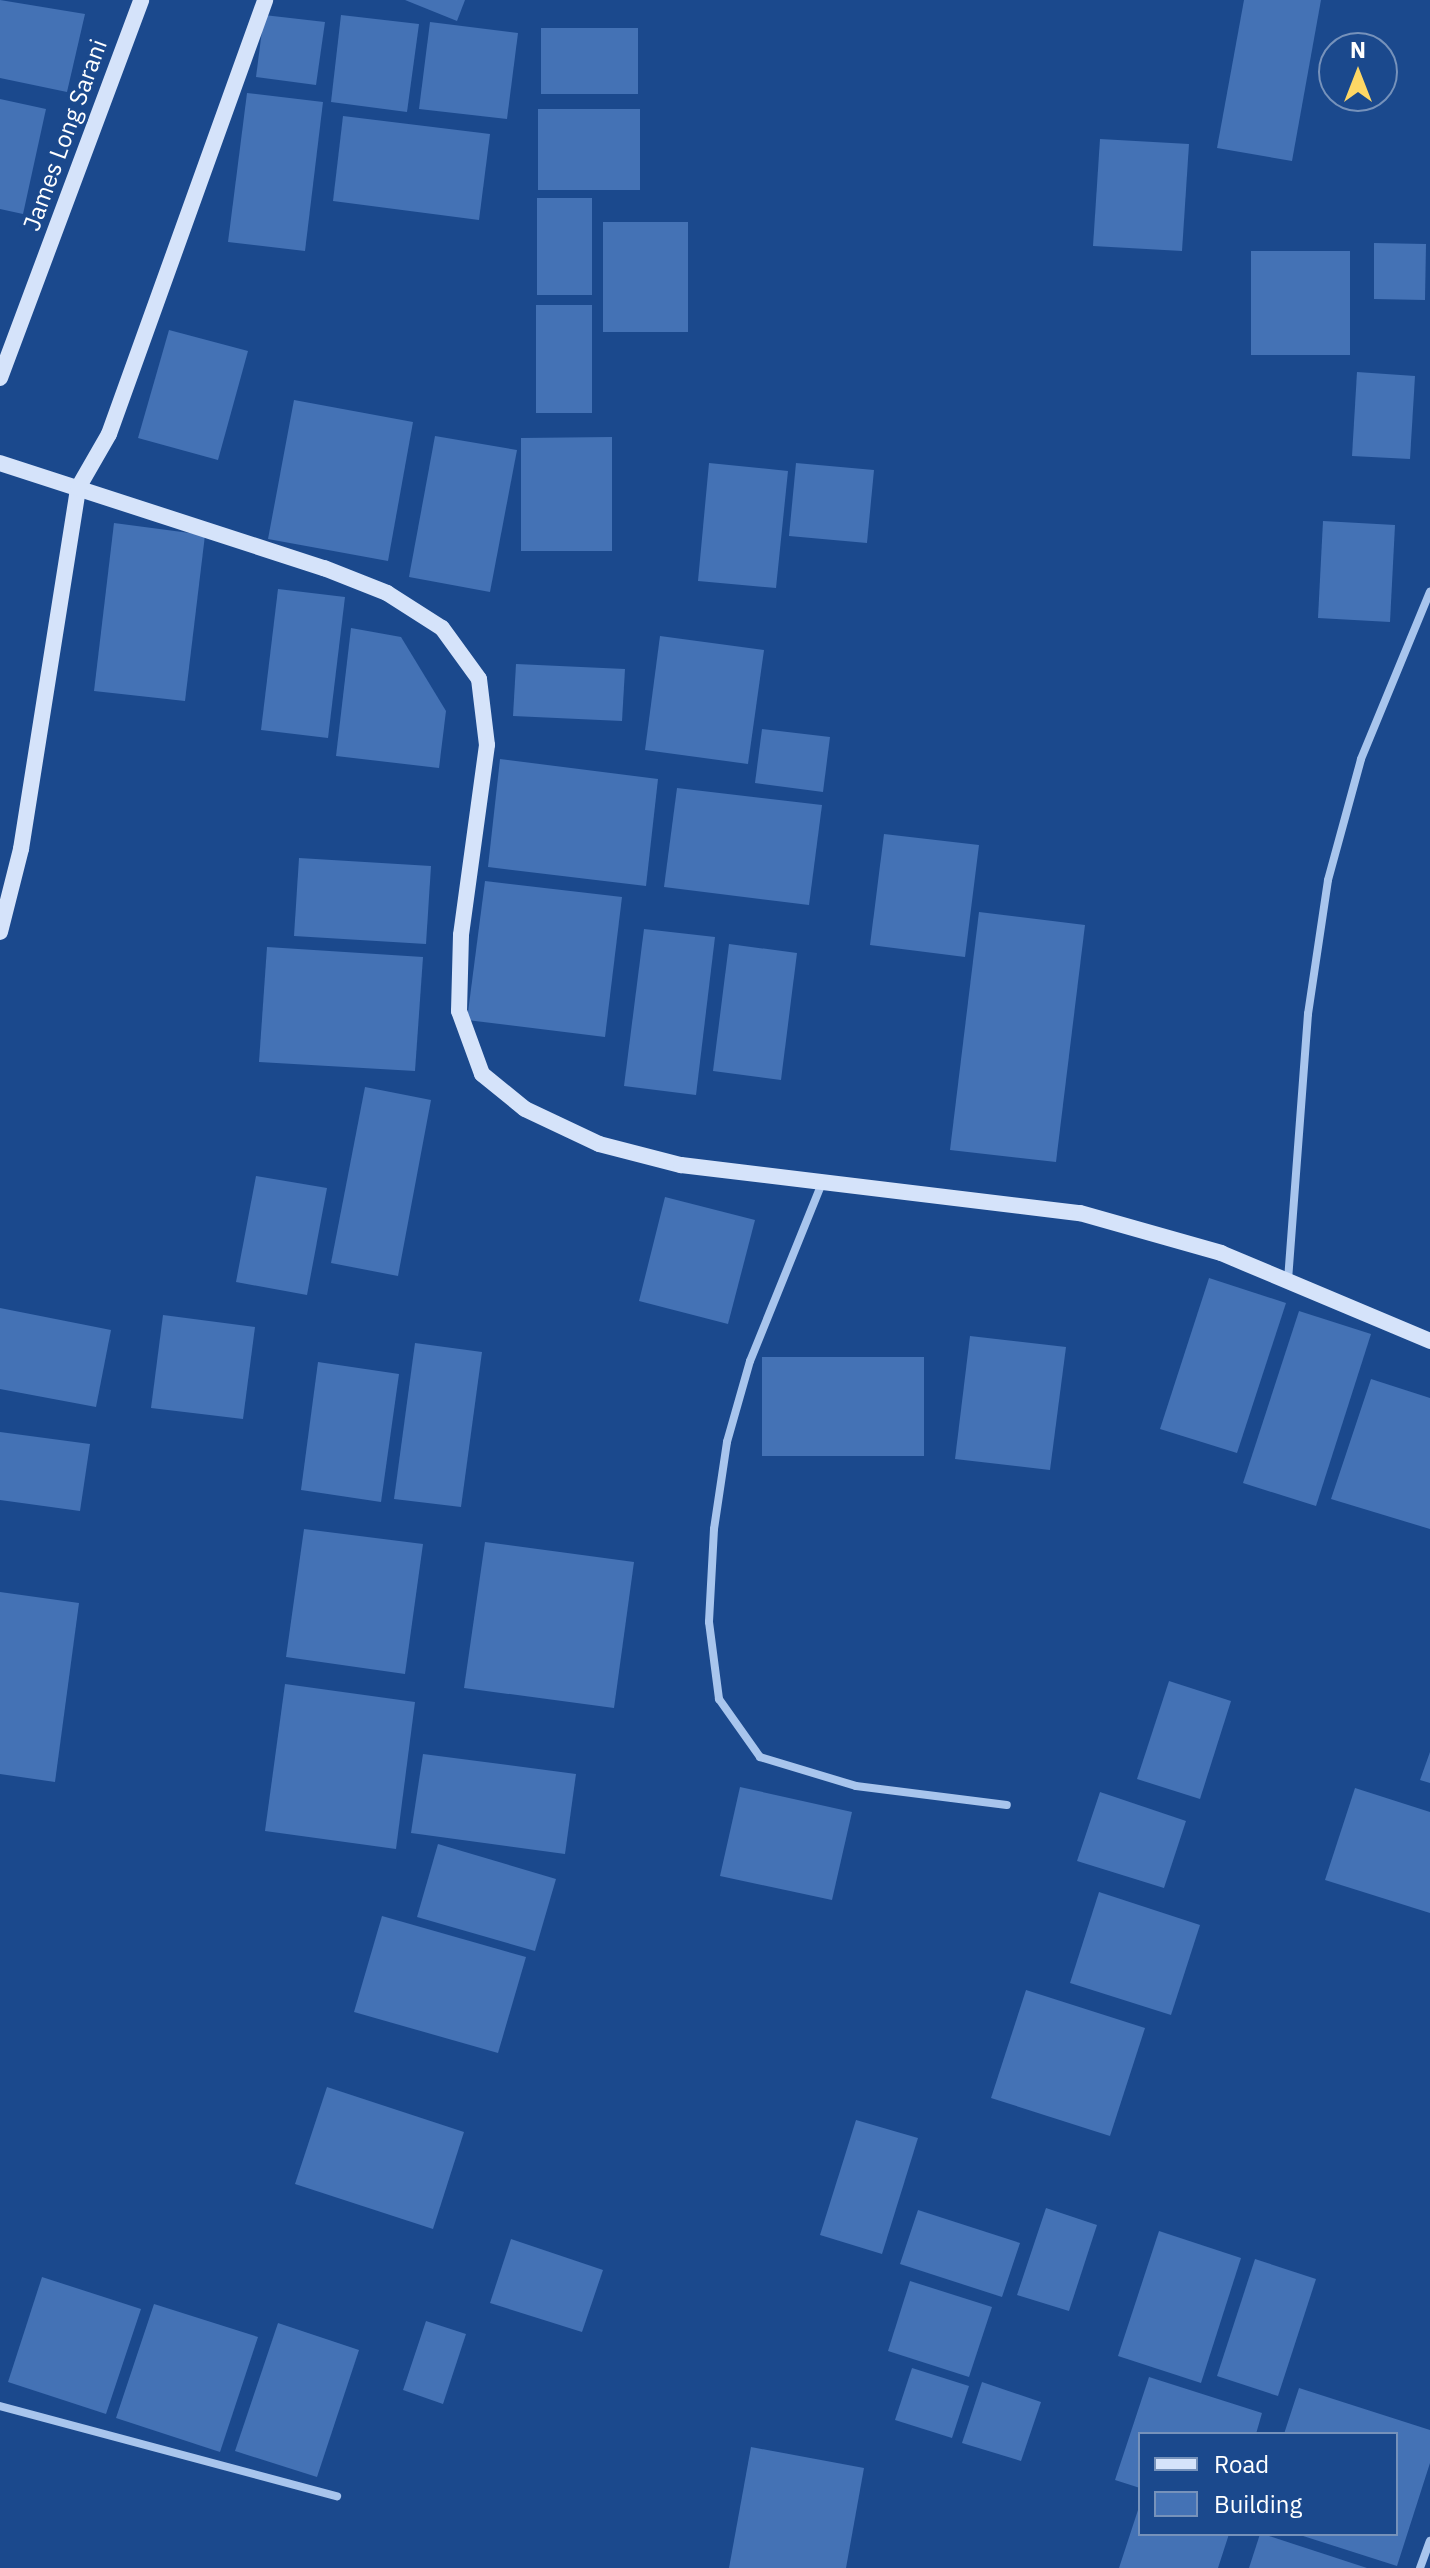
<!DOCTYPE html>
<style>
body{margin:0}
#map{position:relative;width:1430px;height:2568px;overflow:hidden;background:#1b498d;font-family:"IBM Plex Sans",sans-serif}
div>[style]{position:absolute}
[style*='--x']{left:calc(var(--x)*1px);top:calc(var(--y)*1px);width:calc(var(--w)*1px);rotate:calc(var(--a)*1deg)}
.building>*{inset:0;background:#4472b5}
.street>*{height:8px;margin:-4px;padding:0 4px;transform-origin:4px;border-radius:4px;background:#a8c5ed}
.secondary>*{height:16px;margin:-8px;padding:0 8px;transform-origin:8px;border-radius:8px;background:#d5e3fa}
span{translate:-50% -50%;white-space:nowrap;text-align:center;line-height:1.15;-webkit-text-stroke:6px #1b498d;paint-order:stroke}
.street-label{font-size:24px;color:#fff}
.legend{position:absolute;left:1138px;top:2432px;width:260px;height:104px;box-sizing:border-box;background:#1b498d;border:2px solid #7692bb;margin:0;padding:10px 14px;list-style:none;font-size:24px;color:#fff}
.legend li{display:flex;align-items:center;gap:16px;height:40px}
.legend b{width:40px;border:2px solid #7692bb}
.north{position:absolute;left:1318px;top:32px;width:80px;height:80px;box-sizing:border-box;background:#1b498d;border:2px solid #7692bb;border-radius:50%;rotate:0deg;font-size:22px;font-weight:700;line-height:32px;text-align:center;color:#fff}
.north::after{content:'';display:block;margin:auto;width:28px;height:36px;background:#fed765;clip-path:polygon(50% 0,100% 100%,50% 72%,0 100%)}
</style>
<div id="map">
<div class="building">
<i style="clip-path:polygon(0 0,85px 14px,67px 92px,0 78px)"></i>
<i style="clip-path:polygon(405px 0,465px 0,457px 21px)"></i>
<i style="clip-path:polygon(1244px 0,1321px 0,1292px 161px,1217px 148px)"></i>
<i style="clip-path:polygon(264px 15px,325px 22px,316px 85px,256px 77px)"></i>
<i style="clip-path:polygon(341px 15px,419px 24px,407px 112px,331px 102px)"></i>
<i style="clip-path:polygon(430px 22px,518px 33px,507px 119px,419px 109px)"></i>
<i style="clip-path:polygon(541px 28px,638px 28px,638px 94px,541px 94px)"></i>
<i style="clip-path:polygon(247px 93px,323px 102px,305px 251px,228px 242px)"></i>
<i style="clip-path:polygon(0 99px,46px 109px,23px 214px,0 209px)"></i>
<i style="clip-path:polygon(538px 109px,640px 109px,640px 190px,538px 190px)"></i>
<i style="clip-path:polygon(343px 116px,490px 134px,479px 220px,333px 201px)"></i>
<i style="clip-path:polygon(1100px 139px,1189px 144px,1182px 251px,1093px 246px)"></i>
<i style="clip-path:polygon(537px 198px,592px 198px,592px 295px,537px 295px)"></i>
<i style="clip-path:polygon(603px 222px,688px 222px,688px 332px,603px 332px)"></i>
<i style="clip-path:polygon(1374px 243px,1426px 244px,1425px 300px,1374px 299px)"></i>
<i style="clip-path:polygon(1251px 251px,1350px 251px,1350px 355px,1251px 355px)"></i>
<i style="clip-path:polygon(536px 305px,592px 305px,592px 413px,536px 413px)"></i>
<i style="clip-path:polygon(169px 330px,248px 351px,218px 460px,138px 438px)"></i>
<i style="clip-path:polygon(1357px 372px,1415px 376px,1410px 459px,1352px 456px)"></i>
<i style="clip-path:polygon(294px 400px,413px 422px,388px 561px,268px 539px)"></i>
<i style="clip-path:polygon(435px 436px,517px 450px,490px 592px,409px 577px)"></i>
<i style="clip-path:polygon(612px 437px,612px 551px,521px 551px,521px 438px)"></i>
<i style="clip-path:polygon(709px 463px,788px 471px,776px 588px,698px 581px)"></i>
<i style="clip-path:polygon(796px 463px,874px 470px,867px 543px,789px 536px)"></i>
<i style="clip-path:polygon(1323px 521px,1395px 525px,1390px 622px,1318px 618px)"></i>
<i style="clip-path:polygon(114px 523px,205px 535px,185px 701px,94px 691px)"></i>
<i style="clip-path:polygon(278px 589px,345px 597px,328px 738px,261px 730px)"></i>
<i style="clip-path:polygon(351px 628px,401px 637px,446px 711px,439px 768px,336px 756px)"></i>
<i style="clip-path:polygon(660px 636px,764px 650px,748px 764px,645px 750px)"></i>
<i style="clip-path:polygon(516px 664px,625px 669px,622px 721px,513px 716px)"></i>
<i style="clip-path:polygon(762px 729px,830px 737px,823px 792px,755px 783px)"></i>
<i style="clip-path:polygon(500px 759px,658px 779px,646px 886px,488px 867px)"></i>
<i style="clip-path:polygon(677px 788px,822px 805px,809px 905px,664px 887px)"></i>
<i style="clip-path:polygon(884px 834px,979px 845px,965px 957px,870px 945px)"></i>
<i style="clip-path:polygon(299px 858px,431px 866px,426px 944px,294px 936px)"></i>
<i style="clip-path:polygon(485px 881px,622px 897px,605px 1037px,467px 1020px)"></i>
<i style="clip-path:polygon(979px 912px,1085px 925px,1056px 1162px,950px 1150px)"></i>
<i style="clip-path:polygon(644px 929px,715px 937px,696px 1095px,624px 1086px)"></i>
<i style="clip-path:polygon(729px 944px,797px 953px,781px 1080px,713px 1071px)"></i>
<i style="clip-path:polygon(267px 947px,423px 957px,415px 1071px,259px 1062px)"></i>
<i style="clip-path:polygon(365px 1087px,431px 1100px,398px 1276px,331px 1263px)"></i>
<i style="clip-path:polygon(256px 1176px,327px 1188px,307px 1295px,236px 1282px)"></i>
<i style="clip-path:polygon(665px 1197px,755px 1220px,728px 1324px,639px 1301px)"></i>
<i style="clip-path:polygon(1209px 1278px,1286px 1303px,1237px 1453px,1160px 1429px)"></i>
<i style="clip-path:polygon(0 1308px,111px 1330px,96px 1407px,0 1389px)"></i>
<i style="clip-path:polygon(1299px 1311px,1371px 1334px,1316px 1506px,1243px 1483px)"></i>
<i style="clip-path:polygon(163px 1315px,255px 1327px,243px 1419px,151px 1408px)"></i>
<i style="clip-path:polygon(970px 1336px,1066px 1347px,1050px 1470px,955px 1459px)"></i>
<i style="clip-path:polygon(415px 1343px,482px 1352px,461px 1507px,394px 1499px)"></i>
<i style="clip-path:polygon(762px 1357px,924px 1357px,924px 1456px,762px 1456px)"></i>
<i style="clip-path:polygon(318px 1362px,399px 1374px,381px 1502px,301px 1490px)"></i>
<i style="clip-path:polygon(1371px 1379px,1430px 1398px,1430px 1529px,1331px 1499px)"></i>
<i style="clip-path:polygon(0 1432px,90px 1444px,80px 1511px,0 1500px)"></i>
<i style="clip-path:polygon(304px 1529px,423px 1544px,405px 1674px,286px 1657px)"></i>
<i style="clip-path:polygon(485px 1542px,634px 1562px,614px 1708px,464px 1688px)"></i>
<i style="clip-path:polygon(0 1592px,79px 1603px,55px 1782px,0 1774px)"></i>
<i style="clip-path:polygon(1169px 1681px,1231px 1701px,1200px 1799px,1137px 1779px)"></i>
<i style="clip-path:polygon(285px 1684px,415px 1702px,396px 1849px,265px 1831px)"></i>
<i style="clip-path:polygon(1430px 1752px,1430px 1783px,1420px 1780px)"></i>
<i style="clip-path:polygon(423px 1754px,576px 1774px,565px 1854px,411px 1833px)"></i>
<i style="clip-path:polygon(740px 1787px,852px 1812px,832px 1900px,720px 1876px)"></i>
<i style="clip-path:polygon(1355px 1788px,1430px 1812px,1430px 1913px,1325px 1880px)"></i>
<i style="clip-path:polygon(1100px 1792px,1186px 1821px,1164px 1888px,1077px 1861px)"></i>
<i style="clip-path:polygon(438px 1844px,556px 1879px,535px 1951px,417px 1917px)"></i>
<i style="clip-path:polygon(1099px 1892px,1200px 1925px,1171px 2015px,1070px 1983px)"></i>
<i style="clip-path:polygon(382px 1916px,526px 1957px,498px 2053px,354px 2012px)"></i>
<i style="clip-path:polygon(1026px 1990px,1145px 2028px,1110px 2136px,991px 2098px)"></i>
<i style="clip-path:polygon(327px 2087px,464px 2132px,433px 2229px,295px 2184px)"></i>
<i style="clip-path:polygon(856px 2120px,918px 2138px,882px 2254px,820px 2235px)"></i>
<i style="clip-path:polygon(1046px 2208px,1097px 2225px,1069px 2311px,1017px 2295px)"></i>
<i style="clip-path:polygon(918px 2210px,1020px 2243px,1002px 2297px,900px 2264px)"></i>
<i style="clip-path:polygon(1159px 2231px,1241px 2258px,1201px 2383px,1118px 2356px)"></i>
<i style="clip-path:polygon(511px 2239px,603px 2270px,582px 2332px,490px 2303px)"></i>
<i style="clip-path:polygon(1255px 2259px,1316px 2279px,1278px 2396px,1217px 2376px)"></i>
<i style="clip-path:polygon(42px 2277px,141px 2309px,106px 2414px,8px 2382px)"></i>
<i style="clip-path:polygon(910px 2281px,992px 2307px,969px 2377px,888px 2351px)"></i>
<i style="clip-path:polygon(154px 2304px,258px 2337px,220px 2452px,116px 2418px)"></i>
<i style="clip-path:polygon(426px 2321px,466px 2334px,443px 2404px,403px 2390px)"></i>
<i style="clip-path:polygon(278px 2323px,359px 2350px,317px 2477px,235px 2451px)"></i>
<i style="clip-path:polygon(912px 2368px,969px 2386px,952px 2438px,895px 2420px)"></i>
<i style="clip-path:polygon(1149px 2377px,1262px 2413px,1256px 2434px,1140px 2434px,1140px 2488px,1115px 2480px)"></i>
<i style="clip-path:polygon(982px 2382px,1041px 2402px,1021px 2461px,962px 2443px)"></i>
<i style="clip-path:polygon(1299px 2388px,1430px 2430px,1430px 2463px,1397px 2566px,1300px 2535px,1396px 2534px,1396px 2434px,1284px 2434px)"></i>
<i style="clip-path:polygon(751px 2447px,864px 2468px,846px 2568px,729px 2568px)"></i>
<i style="clip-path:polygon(1139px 2507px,1140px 2534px,1229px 2534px,1218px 2568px,1119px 2568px)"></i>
<i style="clip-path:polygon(1260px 2534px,1263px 2534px,1367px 2568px,1249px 2568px)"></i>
</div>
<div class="street">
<i style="--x:822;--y:1183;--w:192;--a:112"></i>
<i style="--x:750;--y:1361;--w:84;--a:105.9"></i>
<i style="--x:727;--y:1442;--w:88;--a:98.5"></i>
<i style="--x:714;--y:1529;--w:93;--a:93.1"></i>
<i style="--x:709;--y:1622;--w:78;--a:82.6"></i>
<i style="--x:719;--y:1699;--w:71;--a:54.7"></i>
<i style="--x:760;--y:1757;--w:100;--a:16.8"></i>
<i style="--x:856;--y:1786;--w:152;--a:7.2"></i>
<i style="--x:1288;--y:1280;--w:267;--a:-85.7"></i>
<i style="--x:1308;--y:1014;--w:135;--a:-81.5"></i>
<i style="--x:1328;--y:880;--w:125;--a:-74.7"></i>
<i style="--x:1361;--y:759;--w:181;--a:-67.6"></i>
<i style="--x:0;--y:2406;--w:349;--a:15"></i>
<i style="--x:1420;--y:2568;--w:29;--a:-70"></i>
</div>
<div class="secondary">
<i style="--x:0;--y:378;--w:403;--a:-69.5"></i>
<i style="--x:0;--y:463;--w:341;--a:18"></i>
<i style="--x:324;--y:568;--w:68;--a:21.6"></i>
<i style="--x:387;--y:593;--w:65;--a:32.5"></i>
<i style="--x:442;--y:628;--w:63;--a:54"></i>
<i style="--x:479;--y:679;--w:66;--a:83.1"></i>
<i style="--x:487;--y:745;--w:192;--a:97.8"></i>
<i style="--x:461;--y:935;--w:76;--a:91.5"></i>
<i style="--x:459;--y:1011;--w:67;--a:69.9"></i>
<i style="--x:482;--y:1074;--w:55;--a:39.1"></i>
<i style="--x:525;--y:1109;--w:82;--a:25.3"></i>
<i style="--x:599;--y:1144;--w:85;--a:14.4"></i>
<i style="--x:681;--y:1165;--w:402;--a:6.9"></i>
<i style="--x:1080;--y:1213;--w:147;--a:15.8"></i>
<i style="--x:1221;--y:1253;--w:227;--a:22.8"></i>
<i style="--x:0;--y:932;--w:86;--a:-75.8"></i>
<i style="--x:21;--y:849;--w:365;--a:-81"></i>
<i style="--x:78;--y:488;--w:62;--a:-60.1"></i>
<i style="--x:109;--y:434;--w:461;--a:-70.2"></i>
</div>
<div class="street-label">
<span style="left:65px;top:135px;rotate:-70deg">James Long Sarani</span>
</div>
<ul class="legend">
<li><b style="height:10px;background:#d5e3fa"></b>Road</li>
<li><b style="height:22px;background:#4472b5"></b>Building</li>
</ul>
<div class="north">N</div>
</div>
